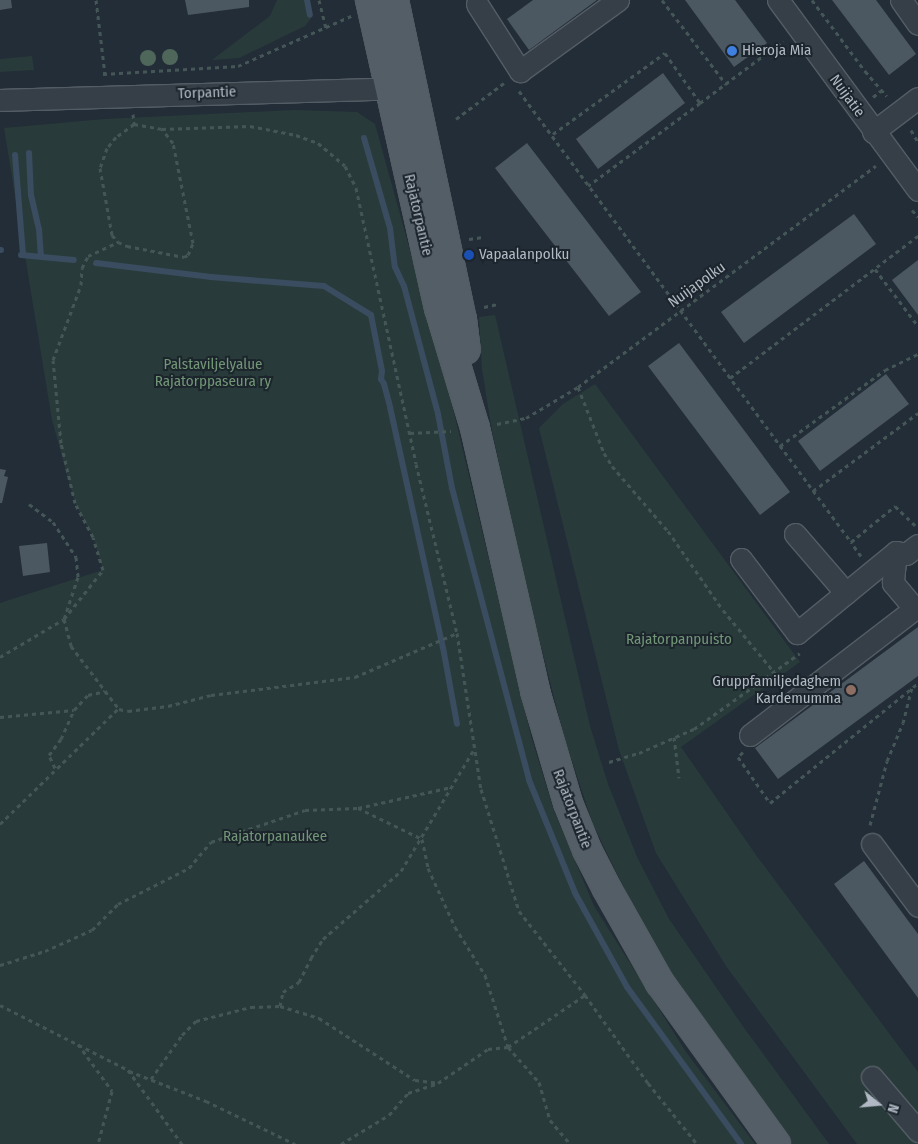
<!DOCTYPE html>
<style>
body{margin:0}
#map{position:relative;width:918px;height:1144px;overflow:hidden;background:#232d37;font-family:"Fira Sans Condensed",sans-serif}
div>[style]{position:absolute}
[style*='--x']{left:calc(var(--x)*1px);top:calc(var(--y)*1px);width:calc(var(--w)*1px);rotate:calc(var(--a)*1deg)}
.green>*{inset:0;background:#283b3a}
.stream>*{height:6px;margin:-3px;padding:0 3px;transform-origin:3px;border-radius:3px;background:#3a4c5f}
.building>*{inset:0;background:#4b5862}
.path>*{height:3px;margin-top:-1.5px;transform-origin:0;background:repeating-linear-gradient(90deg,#455657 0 4px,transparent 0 8px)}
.roads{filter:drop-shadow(1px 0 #545d65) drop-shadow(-1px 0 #545d65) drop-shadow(0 1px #545d65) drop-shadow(0 -1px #545d65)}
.minor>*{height:21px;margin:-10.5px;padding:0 10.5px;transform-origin:10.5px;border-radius:10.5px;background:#363f47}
.major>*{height:28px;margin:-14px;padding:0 14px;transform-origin:14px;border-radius:14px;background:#545e67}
.trees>*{width:16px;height:16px;margin:-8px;border-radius:50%;background:#4e675a}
.dots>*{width:14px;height:14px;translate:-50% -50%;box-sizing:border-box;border:2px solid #1c242c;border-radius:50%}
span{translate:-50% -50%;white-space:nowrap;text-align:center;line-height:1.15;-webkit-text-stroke:4px #1c242c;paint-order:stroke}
.poi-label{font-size:15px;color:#b1bac4}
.left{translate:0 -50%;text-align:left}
.right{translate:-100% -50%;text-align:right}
.street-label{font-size:15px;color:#b1bac4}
.park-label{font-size:15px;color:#729777}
.north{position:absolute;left:853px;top:1079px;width:50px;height:50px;-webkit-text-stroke:4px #1c242c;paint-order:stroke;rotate:107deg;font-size:14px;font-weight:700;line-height:20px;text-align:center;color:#b1bac4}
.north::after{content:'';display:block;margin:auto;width:18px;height:22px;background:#b1bac4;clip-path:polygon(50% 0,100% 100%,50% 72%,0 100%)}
</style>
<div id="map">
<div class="green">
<i style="clip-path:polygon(277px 0,310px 0,312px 17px,305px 26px,239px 58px,212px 60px,270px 16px)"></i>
<i style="clip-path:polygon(32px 56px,34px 70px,0 72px,0 59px)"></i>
<i style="clip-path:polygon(294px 110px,357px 112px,375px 124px,448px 388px,531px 736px,554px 811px,594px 906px,686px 1052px,755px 1144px,0 1144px,0 603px,103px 570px,93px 537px,75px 503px,52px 420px,4px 128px,105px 119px)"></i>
<i style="clip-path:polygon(495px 315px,590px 726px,608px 784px,637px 857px,669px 919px,742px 1025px,829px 1144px,792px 1144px,721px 1054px,650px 942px,593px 824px,565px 740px,530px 603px,492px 431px,482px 369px,479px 317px)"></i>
<i style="clip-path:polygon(595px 384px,800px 662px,681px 747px,756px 855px,918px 1072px,918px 1144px,857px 1144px,726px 966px,656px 853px,619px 750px,539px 428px,563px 404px)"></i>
</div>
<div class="stream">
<i style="--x:307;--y:0;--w:15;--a:79"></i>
<i style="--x:364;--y:138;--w:94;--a:73.9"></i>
<i style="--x:390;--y:228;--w:39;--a:83"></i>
<i style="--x:395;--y:267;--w:21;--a:65"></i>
<i style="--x:404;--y:286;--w:132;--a:75.1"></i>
<i style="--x:438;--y:414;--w:75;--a:79.3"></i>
<i style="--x:452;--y:488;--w:302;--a:75.2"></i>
<i style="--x:529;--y:780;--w:122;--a:67.8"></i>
<i style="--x:575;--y:893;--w:107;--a:61"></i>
<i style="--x:627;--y:987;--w:194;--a:54"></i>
<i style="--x:29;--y:153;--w:42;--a:87.3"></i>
<i style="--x:31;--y:195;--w:35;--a:77"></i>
<i style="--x:39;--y:229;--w:27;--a:86"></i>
<i style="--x:15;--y:155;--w:100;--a:85.4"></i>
<i style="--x:0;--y:250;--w:1;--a:0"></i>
<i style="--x:21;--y:255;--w:53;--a:5.4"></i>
<i style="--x:96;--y:263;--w:116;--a:6.9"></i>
<i style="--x:211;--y:277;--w:113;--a:4.6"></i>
<i style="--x:324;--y:286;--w:55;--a:31.7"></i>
<i style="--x:371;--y:315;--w:57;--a:78.9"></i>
<i style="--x:382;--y:371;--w:8;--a:97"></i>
<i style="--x:381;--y:379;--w:6;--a:59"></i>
<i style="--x:384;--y:384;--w:24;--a:75"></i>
<i style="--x:390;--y:407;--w:252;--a:77.6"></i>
<i style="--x:444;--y:653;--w:72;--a:79.6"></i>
</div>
<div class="building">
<i style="clip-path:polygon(0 0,11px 0,12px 8px,0 10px)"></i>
<i style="clip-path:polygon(185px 0,249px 0,249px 7px,188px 15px)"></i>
<i style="clip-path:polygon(533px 0,597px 0,529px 50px,507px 19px)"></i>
<i style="clip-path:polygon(685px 0,735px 0,767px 43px,734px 67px)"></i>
<i style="clip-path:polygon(832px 0,876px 0,916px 54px,889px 75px)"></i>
<i style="clip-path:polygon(663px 73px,685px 103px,598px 169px,576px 139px)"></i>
<i style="clip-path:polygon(527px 143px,641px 292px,609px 316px,495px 168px)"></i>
<i style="clip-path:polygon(854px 214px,876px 244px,744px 343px,721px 312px)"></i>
<i style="clip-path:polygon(918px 260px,918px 315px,892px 280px)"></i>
<i style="clip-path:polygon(679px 343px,790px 492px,760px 515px,648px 366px)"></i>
<i style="clip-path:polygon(886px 374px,909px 404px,820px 471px,798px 441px)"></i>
<i style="clip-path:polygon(0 469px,6px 470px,4px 476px,8px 477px,2px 503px,0 503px)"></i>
<i style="clip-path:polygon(47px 543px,50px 572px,23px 576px,19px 546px)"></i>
<i style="clip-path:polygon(918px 627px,918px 676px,778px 779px,755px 748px)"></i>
<i style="clip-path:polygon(864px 861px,918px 934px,918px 998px,834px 884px)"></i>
</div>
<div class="path">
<i style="--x:96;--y:0;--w:75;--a:83.1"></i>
<i style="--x:319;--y:0;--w:29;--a:76"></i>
<i style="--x:662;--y:0;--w:106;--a:52.7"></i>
<i style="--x:812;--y:0;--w:89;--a:53.3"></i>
<i style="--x:865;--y:71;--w:33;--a:49"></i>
<i style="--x:103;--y:74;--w:135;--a:-3.4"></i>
<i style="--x:238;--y:66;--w:124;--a:-23.9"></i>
<i style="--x:519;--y:91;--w:560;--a:53.64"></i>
<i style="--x:873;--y:97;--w:11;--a:-38"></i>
<i style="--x:700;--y:103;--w:104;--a:-36.8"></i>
<i style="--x:133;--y:114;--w:10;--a:84"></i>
<i style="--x:134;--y:124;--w:28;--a:10"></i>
<i style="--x:162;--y:129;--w:88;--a:-2"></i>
<i style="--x:250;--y:126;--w:47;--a:11.1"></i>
<i style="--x:296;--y:135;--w:23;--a:20"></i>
<i style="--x:318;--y:143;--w:35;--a:40"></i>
<i style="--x:345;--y:166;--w:25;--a:63"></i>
<i style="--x:356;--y:188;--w:282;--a:77.7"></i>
<i style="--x:416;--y:464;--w:174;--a:76.4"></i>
<i style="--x:457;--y:633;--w:158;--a:81.3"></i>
<i style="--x:481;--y:789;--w:128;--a:72.7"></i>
<i style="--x:519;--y:911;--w:107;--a:51.8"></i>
<i style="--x:585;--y:995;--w:108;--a:54.4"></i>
<i style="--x:648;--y:1083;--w:78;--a:51.2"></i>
<i style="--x:456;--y:119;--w:60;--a:-36.9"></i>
<i style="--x:134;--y:124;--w:22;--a:144"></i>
<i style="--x:116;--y:137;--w:14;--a:129"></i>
<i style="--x:107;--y:148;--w:21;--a:109"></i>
<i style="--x:100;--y:168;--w:68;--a:79.8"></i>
<i style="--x:112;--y:235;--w:9;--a:49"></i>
<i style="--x:118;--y:242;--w:10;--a:24"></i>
<i style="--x:127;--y:246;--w:58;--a:10.9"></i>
<i style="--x:184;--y:257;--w:4;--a:-27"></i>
<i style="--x:188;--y:255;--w:13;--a:-67"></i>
<i style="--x:193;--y:243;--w:102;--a:-101.3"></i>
<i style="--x:173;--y:143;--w:18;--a:-128"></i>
<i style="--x:911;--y:130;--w:14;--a:60"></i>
<i style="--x:553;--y:134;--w:138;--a:-35.9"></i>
<i style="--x:665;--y:53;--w:61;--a:55"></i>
<i style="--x:700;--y:103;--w:139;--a:143.5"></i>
<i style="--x:912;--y:210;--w:9;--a:49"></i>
<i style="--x:469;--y:239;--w:14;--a:-8"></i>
<i style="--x:875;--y:269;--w:71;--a:53"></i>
<i style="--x:484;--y:307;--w:14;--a:-12"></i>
<i style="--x:730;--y:378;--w:236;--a:-37.1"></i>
<i style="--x:578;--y:387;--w:71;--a:68.5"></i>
<i style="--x:604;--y:453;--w:15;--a:58"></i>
<i style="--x:612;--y:466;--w:86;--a:49.3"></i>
<i style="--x:668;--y:531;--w:96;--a:55.2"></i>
<i style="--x:723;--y:610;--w:80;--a:50.6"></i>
<i style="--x:497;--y:424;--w:30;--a:-12"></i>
<i style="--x:526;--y:418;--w:61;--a:-30.8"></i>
<i style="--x:578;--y:387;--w:371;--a:-36.6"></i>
<i style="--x:410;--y:433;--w:41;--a:-2.8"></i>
<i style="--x:780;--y:446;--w:130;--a:-35.9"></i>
<i style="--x:885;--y:370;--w:37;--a:-26"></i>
<i style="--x:813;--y:491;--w:131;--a:-36.6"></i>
<i style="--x:29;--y:504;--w:30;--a:37"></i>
<i style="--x:53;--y:522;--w:42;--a:56.7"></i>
<i style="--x:76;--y:557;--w:20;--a:84"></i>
<i style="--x:78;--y:577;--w:44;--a:108.4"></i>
<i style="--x:64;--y:619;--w:28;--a:75"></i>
<i style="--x:71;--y:646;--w:58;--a:52.7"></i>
<i style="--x:861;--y:556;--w:17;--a:-126"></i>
<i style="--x:851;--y:542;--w:57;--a:-39.3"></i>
<i style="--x:895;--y:506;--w:28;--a:44"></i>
<i style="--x:0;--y:657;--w:74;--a:-30.7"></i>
<i style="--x:64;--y:619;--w:63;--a:-51.5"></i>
<i style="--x:103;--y:570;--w:34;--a:-107"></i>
<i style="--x:93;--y:537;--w:38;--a:-118"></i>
<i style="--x:75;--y:503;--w:62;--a:-103.1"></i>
<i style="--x:61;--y:443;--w:83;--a:-95.5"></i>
<i style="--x:53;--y:360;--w:80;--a:-69.5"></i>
<i style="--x:81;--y:285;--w:17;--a:-87"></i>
<i style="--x:82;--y:268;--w:13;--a:-63"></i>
<i style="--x:88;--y:256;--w:33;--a:-25"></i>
<i style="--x:0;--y:717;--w:74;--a:-5.4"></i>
<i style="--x:74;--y:710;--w:21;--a:-47"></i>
<i style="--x:88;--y:695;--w:17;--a:-13"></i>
<i style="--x:105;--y:691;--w:23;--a:52"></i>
<i style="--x:119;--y:709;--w:9;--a:13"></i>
<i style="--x:128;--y:711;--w:40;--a:-7.1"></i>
<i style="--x:168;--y:706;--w:44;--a:-14.3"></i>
<i style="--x:211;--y:695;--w:145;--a:-7.1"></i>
<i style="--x:355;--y:677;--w:111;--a:-23.3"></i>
<i style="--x:674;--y:737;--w:41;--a:83"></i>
<i style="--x:743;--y:752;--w:7;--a:135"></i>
<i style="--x:738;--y:757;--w:56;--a:55.2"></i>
<i style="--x:770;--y:803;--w:191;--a:-39"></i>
<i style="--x:609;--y:762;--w:31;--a:-17"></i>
<i style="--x:639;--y:753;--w:60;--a:-23.6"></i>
<i style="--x:694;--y:729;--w:130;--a:-35.6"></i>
<i style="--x:55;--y:768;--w:14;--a:-115"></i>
<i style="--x:49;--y:755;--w:20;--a:-53"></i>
<i style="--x:61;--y:739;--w:32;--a:-66"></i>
<i style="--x:358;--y:808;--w:71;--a:25.8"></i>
<i style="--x:0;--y:824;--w:165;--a:-44.3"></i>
<i style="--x:870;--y:825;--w:66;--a:-75.1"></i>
<i style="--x:887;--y:761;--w:41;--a:-67.2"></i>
<i style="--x:903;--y:723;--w:36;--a:-76"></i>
<i style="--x:422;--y:839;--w:30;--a:78"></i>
<i style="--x:428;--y:868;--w:65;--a:65.4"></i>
<i style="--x:455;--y:927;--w:57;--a:58"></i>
<i style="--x:485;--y:975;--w:76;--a:72.3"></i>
<i style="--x:508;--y:1047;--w:47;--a:48.5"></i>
<i style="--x:539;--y:1082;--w:40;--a:74"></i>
<i style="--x:550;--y:1120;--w:31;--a:50"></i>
<i style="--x:0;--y:965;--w:47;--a:-17.3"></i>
<i style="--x:45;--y:951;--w:51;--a:-24.1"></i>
<i style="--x:92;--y:930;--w:37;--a:-45"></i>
<i style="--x:118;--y:904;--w:80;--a:-26.9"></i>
<i style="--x:189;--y:868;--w:34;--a:-50"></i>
<i style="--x:211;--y:842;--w:99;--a:-18.8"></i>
<i style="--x:305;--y:810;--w:53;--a:-2.2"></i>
<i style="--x:358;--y:808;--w:96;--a:-12.6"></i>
<i style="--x:0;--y:1005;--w:144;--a:26.9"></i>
<i style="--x:128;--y:1070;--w:92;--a:53.9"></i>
<i style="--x:280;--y:1006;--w:14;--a:-78"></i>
<i style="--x:283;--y:992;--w:19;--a:-32"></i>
<i style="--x:299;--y:982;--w:27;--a:-63"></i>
<i style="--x:311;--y:958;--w:22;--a:-58"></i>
<i style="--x:323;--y:939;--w:103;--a:-41.1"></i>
<i style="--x:401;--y:871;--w:144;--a:-59"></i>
<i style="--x:78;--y:1044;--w:58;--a:54.1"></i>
<i style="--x:112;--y:1091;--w:55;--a:104.8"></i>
<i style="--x:129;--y:1071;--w:83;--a:21.3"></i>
<i style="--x:206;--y:1101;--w:99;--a:25.8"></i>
<i style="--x:151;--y:1079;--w:54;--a:-54.8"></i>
<i style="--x:182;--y:1035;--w:20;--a:-45"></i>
<i style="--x:196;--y:1021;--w:57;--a:-14.3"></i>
<i style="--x:251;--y:1007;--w:29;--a:-2"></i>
<i style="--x:280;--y:1006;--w:41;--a:17.1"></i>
<i style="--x:319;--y:1018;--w:114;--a:32.9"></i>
<i style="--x:415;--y:1080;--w:23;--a:7"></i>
<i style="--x:341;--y:1144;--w:56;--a:-31.1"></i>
<i style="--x:389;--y:1115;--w:29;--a:-49"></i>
<i style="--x:408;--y:1093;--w:32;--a:-18"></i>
<i style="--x:438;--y:1083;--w:60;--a:-34.2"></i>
<i style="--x:488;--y:1049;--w:20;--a:-6"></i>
<i style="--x:508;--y:1047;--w:93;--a:-34"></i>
</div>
<div class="roads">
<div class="minor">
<i style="--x:778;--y:0;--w:236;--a:53.6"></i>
<i style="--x:901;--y:0;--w:29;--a:55"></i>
<i style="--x:477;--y:4;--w:80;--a:57.3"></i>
<i style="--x:520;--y:71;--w:121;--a:-35.9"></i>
<i style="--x:0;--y:100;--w:404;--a:-1.7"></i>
<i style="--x:873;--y:132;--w:56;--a:-37.1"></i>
<i style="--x:795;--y:534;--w:78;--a:49.2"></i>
<i style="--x:896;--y:552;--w:31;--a:96"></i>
<i style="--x:893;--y:583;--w:34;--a:50"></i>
<i style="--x:896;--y:552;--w:10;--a:11"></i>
<i style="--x:906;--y:554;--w:15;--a:-37"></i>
<i style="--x:741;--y:559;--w:93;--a:52.9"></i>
<i style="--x:797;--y:633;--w:128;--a:-39.3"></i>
<i style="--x:750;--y:735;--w:212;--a:-37.5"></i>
<i style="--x:872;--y:844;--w:77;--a:53.4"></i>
<i style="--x:872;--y:1077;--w:71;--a:49.6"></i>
</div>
<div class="major">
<i style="--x:370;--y:0;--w:316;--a:77.4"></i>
<i style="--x:439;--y:308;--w:125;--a:73.3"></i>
<i style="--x:475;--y:428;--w:270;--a:77.1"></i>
<i style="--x:535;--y:691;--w:117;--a:73.6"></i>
<i style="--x:568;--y:803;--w:51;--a:68"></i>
<i style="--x:587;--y:850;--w:44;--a:62.9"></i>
<i style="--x:607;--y:889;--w:108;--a:60.6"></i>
<i style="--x:660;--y:983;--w:198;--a:54.2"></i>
<i style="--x:394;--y:0;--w:326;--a:78"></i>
<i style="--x:462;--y:319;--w:31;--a:83"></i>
</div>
</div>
<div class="trees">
<i style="left:170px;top:57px"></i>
<i style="left:148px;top:58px"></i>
</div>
<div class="dots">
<i style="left:732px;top:51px;background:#3f7fe0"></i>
<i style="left:469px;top:255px;background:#1a4fb4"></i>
<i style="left:851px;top:690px;background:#8d6e63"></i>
</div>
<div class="poi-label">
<span class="left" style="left:742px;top:51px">Hieroja Mia</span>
<span class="left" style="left:479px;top:255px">Vapaalanpolku</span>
<span class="right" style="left:841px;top:690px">Gruppfamiljedaghem<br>Kardemumma</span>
</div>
<div class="street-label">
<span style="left:207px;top:93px;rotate:-2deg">Torpantie</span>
<span style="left:847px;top:96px;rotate:54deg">Nuijatie</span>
<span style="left:418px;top:215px;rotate:77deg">Rajatorpantie</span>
<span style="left:697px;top:285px;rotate:-36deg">Nuijapolku</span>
<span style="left:572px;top:809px;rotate:69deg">Rajatorpantie</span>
</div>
<div class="park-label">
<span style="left:213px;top:373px">Palstaviljelyalue<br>Rajatorppaseura ry</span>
<span style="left:679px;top:640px">Rajatorpanpuisto</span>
<span style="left:275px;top:837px">Rajatorpanaukee</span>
</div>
<div class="north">N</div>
</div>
